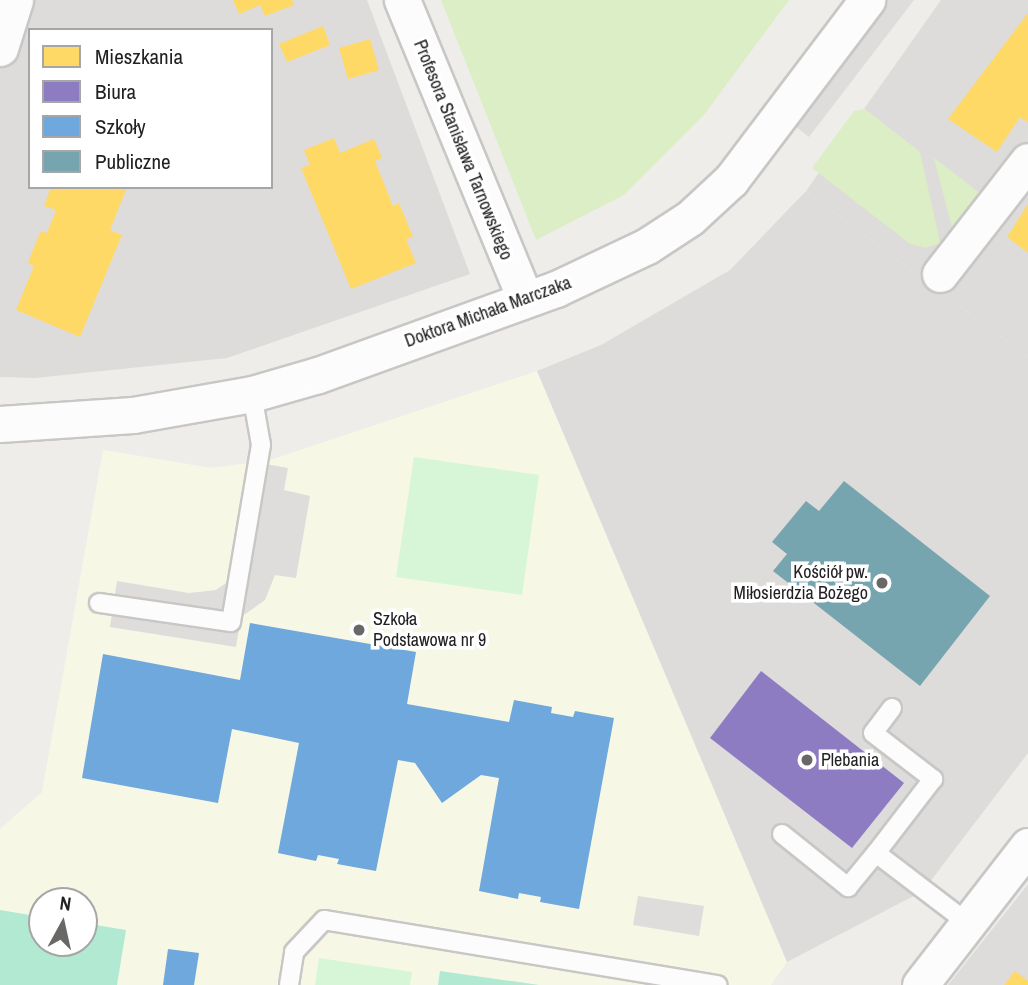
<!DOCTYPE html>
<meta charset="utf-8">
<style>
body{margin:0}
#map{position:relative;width:1028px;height:985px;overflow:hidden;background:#efede9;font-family:"Archivo Narrow",sans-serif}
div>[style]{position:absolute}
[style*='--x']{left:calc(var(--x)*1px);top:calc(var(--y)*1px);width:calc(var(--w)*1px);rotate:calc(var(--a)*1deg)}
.residential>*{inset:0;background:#dedcda}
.education>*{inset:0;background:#f7f7e5}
.religious>*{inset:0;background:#dddcdb}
.grass>*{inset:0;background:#dbeec6}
.park>*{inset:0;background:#d6f6d7}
.pitch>*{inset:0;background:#b1e9d3}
.parking>*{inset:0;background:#dedddb}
.homes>*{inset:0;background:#ffd966}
.offices>*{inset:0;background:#8e7cc3}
.schools>*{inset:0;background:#6fa8dc}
.public>*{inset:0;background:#76a5af}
.roads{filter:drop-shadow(2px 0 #c8c7c5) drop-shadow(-2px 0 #c8c7c5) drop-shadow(0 2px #c8c7c5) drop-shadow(0 -2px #c8c7c5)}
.lane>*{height:18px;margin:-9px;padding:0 9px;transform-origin:9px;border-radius:9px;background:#fdfcfc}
.street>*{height:35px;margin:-17.5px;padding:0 17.5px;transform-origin:17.5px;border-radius:17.5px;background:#fdfcfc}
.dots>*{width:19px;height:19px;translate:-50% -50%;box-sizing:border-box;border:4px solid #fff;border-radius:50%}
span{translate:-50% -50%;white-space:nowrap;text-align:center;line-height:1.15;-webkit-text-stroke:7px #fff;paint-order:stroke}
.street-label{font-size:18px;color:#212121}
.poi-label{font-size:18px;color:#212121}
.right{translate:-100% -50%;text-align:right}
.left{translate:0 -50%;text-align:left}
.legend{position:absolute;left:28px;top:28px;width:245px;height:161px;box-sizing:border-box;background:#fff;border:2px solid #a6a6a6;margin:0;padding:9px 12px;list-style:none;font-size:21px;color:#212121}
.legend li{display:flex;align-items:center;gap:14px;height:35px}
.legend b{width:35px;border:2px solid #a6a6a6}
.north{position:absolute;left:28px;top:887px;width:70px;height:70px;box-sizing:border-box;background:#fff;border:2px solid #a6a6a6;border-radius:50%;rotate:8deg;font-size:19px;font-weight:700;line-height:28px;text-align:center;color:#212121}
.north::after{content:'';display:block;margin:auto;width:24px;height:32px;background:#696867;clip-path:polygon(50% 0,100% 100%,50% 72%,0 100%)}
</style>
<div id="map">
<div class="residential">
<i style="clip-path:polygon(evenodd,0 0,367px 0,470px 274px,227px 358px,35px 378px,0 377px,0 0,30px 30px,271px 30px,271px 187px,30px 187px,30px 30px)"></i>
<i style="clip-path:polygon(941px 0,1028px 0,1028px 357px,806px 191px)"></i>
<i style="clip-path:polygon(1028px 884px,1028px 985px,948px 985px)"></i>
</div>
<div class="education">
<i style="clip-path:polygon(evenodd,537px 371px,787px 962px,771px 985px,0 985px,0 829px,42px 792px,103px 450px,211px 468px,270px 460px,537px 371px,42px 901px,84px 901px,84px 943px,42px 943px,42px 901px)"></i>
</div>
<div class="religious">
<i style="clip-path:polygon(806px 191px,1028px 357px,1028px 753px,923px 891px,787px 962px,537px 371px,601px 345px,730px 270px)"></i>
</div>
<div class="grass">
<i style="clip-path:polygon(441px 0,789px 0,704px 115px,624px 195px,536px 240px)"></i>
<i style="clip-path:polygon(865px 109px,920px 152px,940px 243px,925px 248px,909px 243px,812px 168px,854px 111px)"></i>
<i style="clip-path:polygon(934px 158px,985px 197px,954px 235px)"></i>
</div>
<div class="park">
<i style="clip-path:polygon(414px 457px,539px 475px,522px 595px,396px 577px)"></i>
<i style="clip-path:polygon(319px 958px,412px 972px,410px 985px,315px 985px)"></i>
</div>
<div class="pitch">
<i style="clip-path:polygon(0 910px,42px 917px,42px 943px,84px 943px,84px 923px,126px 930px,117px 985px,0 985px)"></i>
<i style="clip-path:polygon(440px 971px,539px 985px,438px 985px)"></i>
</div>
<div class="parking">
<i style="clip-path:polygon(879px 0,914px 0,809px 137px,787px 120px)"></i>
<i style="clip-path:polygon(255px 462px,288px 468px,284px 490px,310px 496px,296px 578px,275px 575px,265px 600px,241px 617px,236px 647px,110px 627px,117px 581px,189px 593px,216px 590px,229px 581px,236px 568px)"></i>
<i style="clip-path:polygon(638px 896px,704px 906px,699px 936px,633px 925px)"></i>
</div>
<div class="homes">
<i style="clip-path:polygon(233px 0,292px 0,294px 5px,265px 16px,260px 5px,239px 14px)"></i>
<i style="clip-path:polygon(1028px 13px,1028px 123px,1020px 117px,997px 152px,948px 119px)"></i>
<i style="clip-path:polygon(323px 26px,330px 45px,287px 62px,279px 44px)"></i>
<i style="clip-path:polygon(370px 39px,379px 70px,348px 79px,339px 48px)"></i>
<i style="clip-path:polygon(334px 138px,340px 153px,374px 139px,382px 158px,375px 161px,393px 206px,399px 203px,413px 237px,406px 239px,416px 263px,351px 289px,301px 168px,310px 165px,304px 150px)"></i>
<i style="clip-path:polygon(51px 187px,127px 187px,110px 230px,122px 235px,80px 337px,16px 310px,34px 266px,28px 263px,34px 247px,41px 231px,47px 233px,56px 210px,44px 206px)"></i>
<i style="clip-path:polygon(1028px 204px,1028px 253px,1007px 237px)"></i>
<i style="clip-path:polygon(1015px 971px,1028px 981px,1028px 985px,1004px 985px)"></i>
</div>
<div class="offices">
<i style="clip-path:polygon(761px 671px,904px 783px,852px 848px,710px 738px)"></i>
</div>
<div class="schools">
<i style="clip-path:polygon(250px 623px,416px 652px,407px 704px,509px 722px,514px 700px,552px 707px,551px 713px,573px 717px,575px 711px,614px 718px,579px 909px,540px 902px,541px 897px,519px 893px,518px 899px,479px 891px,499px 778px,481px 775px,442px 803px,415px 763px,398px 760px,376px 871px,337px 864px,339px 859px,318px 855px,316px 861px,278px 853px,299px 743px,232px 729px,218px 803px,82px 778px,103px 654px,240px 680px)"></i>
<i style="clip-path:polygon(168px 949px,199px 953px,194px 985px,163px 985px)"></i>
</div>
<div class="public">
<i style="clip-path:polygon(844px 481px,990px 596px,920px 686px,773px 571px,787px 554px,772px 542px,806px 501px,819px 511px)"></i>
</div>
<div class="roads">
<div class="lane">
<i style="--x:99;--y:603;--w:133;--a:8.2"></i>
<i style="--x:231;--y:622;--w:180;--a:-80.4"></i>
<i style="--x:261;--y:445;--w:52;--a:-100"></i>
<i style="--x:892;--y:708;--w:31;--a:127"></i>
<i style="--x:873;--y:733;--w:76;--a:37.5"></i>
<i style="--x:933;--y:779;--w:93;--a:127.6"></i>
<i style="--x:876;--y:853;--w:116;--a:37.3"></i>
<i style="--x:782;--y:834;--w:85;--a:38.8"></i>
<i style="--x:848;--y:887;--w:44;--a:-50.5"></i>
<i style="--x:289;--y:985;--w:33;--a:-81"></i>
<i style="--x:294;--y:952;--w:44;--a:-46.8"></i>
<i style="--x:324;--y:920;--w:399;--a:9.4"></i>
</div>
<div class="street">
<i style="--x:402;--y:0;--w:323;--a:67.6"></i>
<i style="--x:0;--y:48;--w:50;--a:-72.6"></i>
<i style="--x:940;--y:274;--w:143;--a:-52.1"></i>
<i style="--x:0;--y:424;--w:133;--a:-3.9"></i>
<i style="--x:133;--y:415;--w:121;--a:-10"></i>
<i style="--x:252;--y:394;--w:69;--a:-16.1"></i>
<i style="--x:318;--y:375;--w:253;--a:-19.9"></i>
<i style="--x:556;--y:289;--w:101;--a:-25.3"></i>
<i style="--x:647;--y:246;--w:51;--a:-33.1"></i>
<i style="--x:690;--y:218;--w:56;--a:-42.8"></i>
<i style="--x:731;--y:180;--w:226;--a:-52.9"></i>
<i style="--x:920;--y:985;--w:176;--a:-52.2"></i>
</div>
</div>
<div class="dots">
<i style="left:882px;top:583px;background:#696867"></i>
<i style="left:359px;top:630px;background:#696867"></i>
<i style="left:807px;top:760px;background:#696867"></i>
</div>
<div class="street-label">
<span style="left:463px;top:150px;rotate:68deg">Profesora Stanisława Tarnowskiego</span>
<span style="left:488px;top:312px;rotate:-20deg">Doktora Michała Marczaka</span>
</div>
<div class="poi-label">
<span class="right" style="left:868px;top:583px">Kościół pw.<br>Miłosierdzia Bożego</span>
<span class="left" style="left:373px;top:630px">Szkoła<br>Podstawowa nr 9</span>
<span class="left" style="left:821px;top:760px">Plebania</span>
</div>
<ul class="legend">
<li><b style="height:19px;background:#ffd966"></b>Mieszkania</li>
<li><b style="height:19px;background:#8e7cc3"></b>Biura</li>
<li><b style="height:19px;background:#6fa8dc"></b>Szkoły</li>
<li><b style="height:19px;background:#76a5af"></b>Publiczne</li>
</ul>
<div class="north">N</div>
</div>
